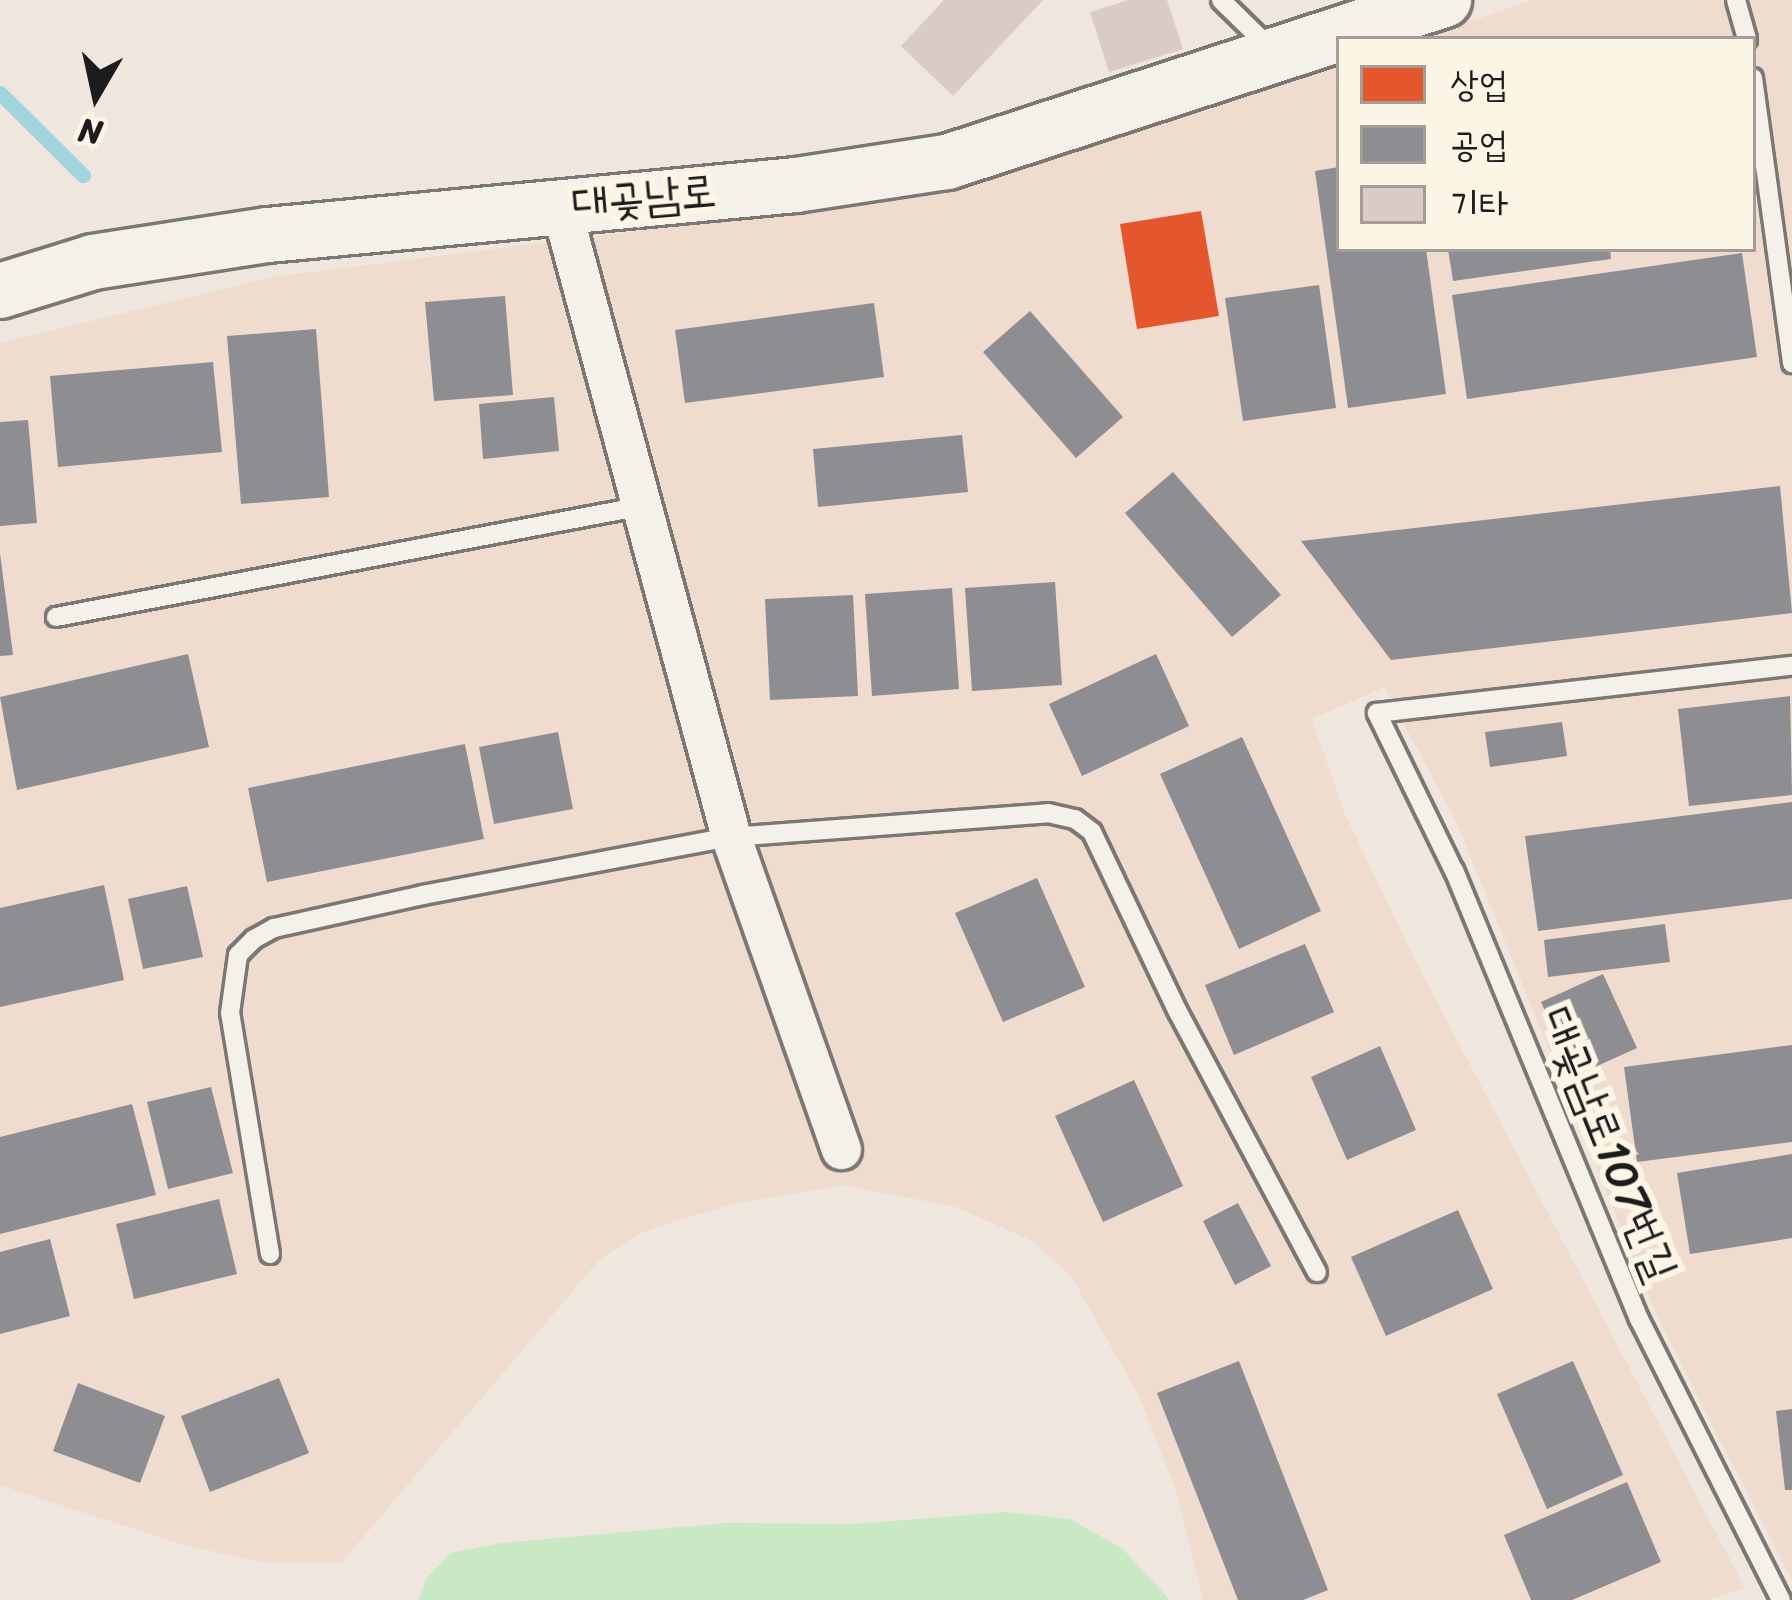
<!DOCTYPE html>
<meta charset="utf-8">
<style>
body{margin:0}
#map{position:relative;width:1792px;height:1600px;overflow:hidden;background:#efe6dd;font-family:Sriracha,"Poor Story",sans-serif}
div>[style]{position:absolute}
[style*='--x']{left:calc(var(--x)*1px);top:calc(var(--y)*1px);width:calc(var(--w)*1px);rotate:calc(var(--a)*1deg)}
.built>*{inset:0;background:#efdccf}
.green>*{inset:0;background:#c9e8c4}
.shops>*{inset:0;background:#e4572e}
.industry>*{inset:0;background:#8d8d92}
.stream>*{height:15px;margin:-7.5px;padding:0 7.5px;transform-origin:7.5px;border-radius:7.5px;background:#a2d4e0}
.building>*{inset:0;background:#dacbc4}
.roads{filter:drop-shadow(3px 0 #7b7773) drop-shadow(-3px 0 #7b7773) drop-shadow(0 3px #7b7773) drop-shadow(0 -3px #7b7773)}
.lane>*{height:18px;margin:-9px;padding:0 9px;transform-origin:9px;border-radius:9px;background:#f4f0ea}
.street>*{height:39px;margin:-19.5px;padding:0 19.5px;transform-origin:19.5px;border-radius:19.5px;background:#f4f0ea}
.secondary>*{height:54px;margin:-27px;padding:0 27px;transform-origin:27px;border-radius:27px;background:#f4f0ea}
span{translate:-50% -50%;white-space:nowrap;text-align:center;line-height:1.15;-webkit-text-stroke:12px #fcf5e5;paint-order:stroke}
.street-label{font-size:45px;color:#1c1c1c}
.legend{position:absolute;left:1336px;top:36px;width:420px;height:216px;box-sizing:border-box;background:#fcf5e5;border:3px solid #a29e95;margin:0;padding:15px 21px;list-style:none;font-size:36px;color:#1c1c1c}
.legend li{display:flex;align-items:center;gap:24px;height:60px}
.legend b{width:60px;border:3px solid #a29e95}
.north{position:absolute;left:36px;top:36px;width:120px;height:120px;-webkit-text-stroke:9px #fcf5e5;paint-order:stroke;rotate:189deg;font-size:33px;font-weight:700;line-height:48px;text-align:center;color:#1c1c1c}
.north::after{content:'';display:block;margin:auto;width:42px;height:54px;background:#1c1c1c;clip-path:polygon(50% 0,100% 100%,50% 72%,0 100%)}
</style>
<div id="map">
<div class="built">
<i style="clip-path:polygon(1532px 0,1792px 0,1792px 1581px,1656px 1314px,1457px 823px,1384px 687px,1312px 719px,1344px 812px,1415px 960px,1745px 1588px,1708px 1600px,1203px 1600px,1176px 1490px,1139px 1396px,1071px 1276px,1032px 1241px,956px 1207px,843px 1185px,737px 1203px,675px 1221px,641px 1233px,601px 1258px,341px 1563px,265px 1563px,180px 1544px,0 1485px,0 343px,272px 277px,876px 201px,1053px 158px,1339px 64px,1339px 249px,1753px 249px,1753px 39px,1420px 39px)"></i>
</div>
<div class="green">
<i style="clip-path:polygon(1006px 1512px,1070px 1519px,1123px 1549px,1170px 1600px,419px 1600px,426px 1579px,451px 1553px,501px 1543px,726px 1523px,854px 1524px)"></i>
</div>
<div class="shops">
<i style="clip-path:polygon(1201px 211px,1219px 316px,1137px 329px,1120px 224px)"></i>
</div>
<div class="industry">
<i style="clip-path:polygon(1339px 167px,1339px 249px,1426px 249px,1446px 394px,1348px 408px,1315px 171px)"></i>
<i style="clip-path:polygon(1448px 249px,1610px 249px,1611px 259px,1453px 281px)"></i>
<i style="clip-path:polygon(1742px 253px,1757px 357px,1467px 399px,1452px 295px)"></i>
<i style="clip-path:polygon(1319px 285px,1336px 408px,1243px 421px,1225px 298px)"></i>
<i style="clip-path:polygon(505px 296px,513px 395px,434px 401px,425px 302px)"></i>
<i style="clip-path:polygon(874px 303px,884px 377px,685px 403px,675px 330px)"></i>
<i style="clip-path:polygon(1030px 311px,1123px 417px,1076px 458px,983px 352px)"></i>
<i style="clip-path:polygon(316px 329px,329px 497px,241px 504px,227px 336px)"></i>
<i style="clip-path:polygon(213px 362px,222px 452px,58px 467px,50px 376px)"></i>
<i style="clip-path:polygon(554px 397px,559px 451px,483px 459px,479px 404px)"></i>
<i style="clip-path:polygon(28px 420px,37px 523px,0 526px,0 422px)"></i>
<i style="clip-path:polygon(962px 435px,968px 492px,818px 507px,813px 449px)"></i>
<i style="clip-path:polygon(1173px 472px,1281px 595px,1232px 637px,1125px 513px)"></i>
<i style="clip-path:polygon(1780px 486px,1792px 613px,1391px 660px,1301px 541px)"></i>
<i style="clip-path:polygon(0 553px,13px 655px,0 656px)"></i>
<i style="clip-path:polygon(1055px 582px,1062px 685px,972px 691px,965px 588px)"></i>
<i style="clip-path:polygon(952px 588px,959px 689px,872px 696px,865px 594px)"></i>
<i style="clip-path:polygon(853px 595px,858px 696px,770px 700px,765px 599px)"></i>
<i style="clip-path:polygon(188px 654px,209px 747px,17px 790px,0 697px)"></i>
<i style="clip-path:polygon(1156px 654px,1189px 726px,1082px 776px,1049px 704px)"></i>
<i style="clip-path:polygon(1790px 696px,1792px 795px,1689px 806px,1678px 709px)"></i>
<i style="clip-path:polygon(1562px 722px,1567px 756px,1490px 767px,1485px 732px)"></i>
<i style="clip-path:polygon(558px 732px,573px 809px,494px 824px,479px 747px)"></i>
<i style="clip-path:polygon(1242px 737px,1321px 911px,1239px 949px,1160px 774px)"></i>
<i style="clip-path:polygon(465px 744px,484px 839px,267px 882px,248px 788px)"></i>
<i style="clip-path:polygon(1792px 802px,1792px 899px,1538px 931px,1525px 836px)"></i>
<i style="clip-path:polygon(1037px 878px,1085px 987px,1003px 1022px,955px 913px)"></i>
<i style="clip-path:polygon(104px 885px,124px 980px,0 1007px,0 908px)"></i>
<i style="clip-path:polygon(187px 886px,203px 957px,143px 969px,128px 899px)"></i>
<i style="clip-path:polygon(1665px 924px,1670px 962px,1548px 977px,1544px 940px)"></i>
<i style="clip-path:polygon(1305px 944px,1334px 1012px,1234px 1055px,1205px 985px)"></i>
<i style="clip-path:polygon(1603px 974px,1637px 1048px,1575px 1076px,1541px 1002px)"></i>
<i style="clip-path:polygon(1792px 1045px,1792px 1142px,1637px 1162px,1624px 1067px)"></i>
<i style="clip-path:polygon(1380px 1046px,1416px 1130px,1347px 1160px,1311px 1077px)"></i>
<i style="clip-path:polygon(1134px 1080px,1183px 1186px,1103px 1222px,1055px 1116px)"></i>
<i style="clip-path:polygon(211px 1087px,233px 1173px,168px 1189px,147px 1102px)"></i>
<i style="clip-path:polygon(132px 1104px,156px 1195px,0 1234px,0 1137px)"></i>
<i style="clip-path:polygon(1792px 1154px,1792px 1238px,1690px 1254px,1677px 1173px)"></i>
<i style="clip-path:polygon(219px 1199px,237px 1274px,134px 1299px,116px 1224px)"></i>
<i style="clip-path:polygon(1238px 1203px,1271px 1266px,1235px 1285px,1203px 1221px)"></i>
<i style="clip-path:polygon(1458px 1210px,1493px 1289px,1386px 1336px,1351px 1257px)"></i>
<i style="clip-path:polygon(50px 1239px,70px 1316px,0 1334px,0 1252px)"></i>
<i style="clip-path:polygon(1239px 1361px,1328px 1590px,1303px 1600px,1238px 1600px,1157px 1393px)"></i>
<i style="clip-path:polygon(1573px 1361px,1623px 1475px,1547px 1509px,1497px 1394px)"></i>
<i style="clip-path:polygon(279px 1378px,309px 1453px,210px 1492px,181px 1416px)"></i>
<i style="clip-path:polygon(78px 1383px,165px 1416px,140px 1483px,53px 1451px)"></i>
<i style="clip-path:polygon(1792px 1409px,1792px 1490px,1785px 1490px,1776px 1411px)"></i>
<i style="clip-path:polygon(1627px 1482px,1661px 1562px,1572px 1600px,1531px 1600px,1504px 1535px)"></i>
</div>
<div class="stream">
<i style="--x:0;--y:93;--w:117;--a:44.7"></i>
</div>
<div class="building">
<i style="clip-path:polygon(944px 0,1043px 0,953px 96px,901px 46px)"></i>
<i style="clip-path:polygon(1129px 0,1167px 0,1183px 49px,1109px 72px,1090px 12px)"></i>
</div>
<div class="roads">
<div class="lane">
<i style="--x:1221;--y:0;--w:67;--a:44.4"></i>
<i style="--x:1736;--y:0;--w:41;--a:74.2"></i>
<i style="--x:1753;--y:78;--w:288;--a:82.2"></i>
<i style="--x:56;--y:617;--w:597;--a:-10.71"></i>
<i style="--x:270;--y:1254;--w:244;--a:-99.4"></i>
<i style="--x:230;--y:1013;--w:59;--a:-82.1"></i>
<i style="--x:238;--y:955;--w:23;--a:-45"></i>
<i style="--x:254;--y:939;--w:23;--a:-29"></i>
<i style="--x:274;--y:928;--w:153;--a:-12.5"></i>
<i style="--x:423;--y:895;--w:313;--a:-10.7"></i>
<i style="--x:731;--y:837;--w:318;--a:-4.3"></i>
<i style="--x:1048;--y:813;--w:28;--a:13"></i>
<i style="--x:1075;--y:819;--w:21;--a:37"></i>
<i style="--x:1092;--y:832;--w:199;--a:64.5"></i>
<i style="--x:1178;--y:1012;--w:295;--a:61.9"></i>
<i style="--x:1781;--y:1600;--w:315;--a:-116.8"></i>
<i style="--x:1639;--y:1319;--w:485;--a:-112.4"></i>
<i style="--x:1454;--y:871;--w:176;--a:-116"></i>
<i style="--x:1377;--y:713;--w:418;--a:-6.5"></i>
</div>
<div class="street">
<i style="--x:560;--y:204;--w:656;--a:74.88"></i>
<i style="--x:731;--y:837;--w:331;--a:70.6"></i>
</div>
<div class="secondary">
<i style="--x:0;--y:291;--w:97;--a:-17.3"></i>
<i style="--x:93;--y:262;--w:177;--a:-8.8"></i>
<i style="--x:268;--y:235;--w:530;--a:-5.41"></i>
<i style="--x:796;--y:185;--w:153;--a:-8.7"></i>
<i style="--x:947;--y:162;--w:523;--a:-18.05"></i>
</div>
</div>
<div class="street-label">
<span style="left:644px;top:197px;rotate:-5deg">대곶남로</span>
<span style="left:1609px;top:1144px;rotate:68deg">대곶남로107번길</span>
</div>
<ul class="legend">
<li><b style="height:33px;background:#e4572e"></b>상업</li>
<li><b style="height:33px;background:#8d8d92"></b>공업</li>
<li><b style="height:33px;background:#dacbc4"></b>기타</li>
</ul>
<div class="north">N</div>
</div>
